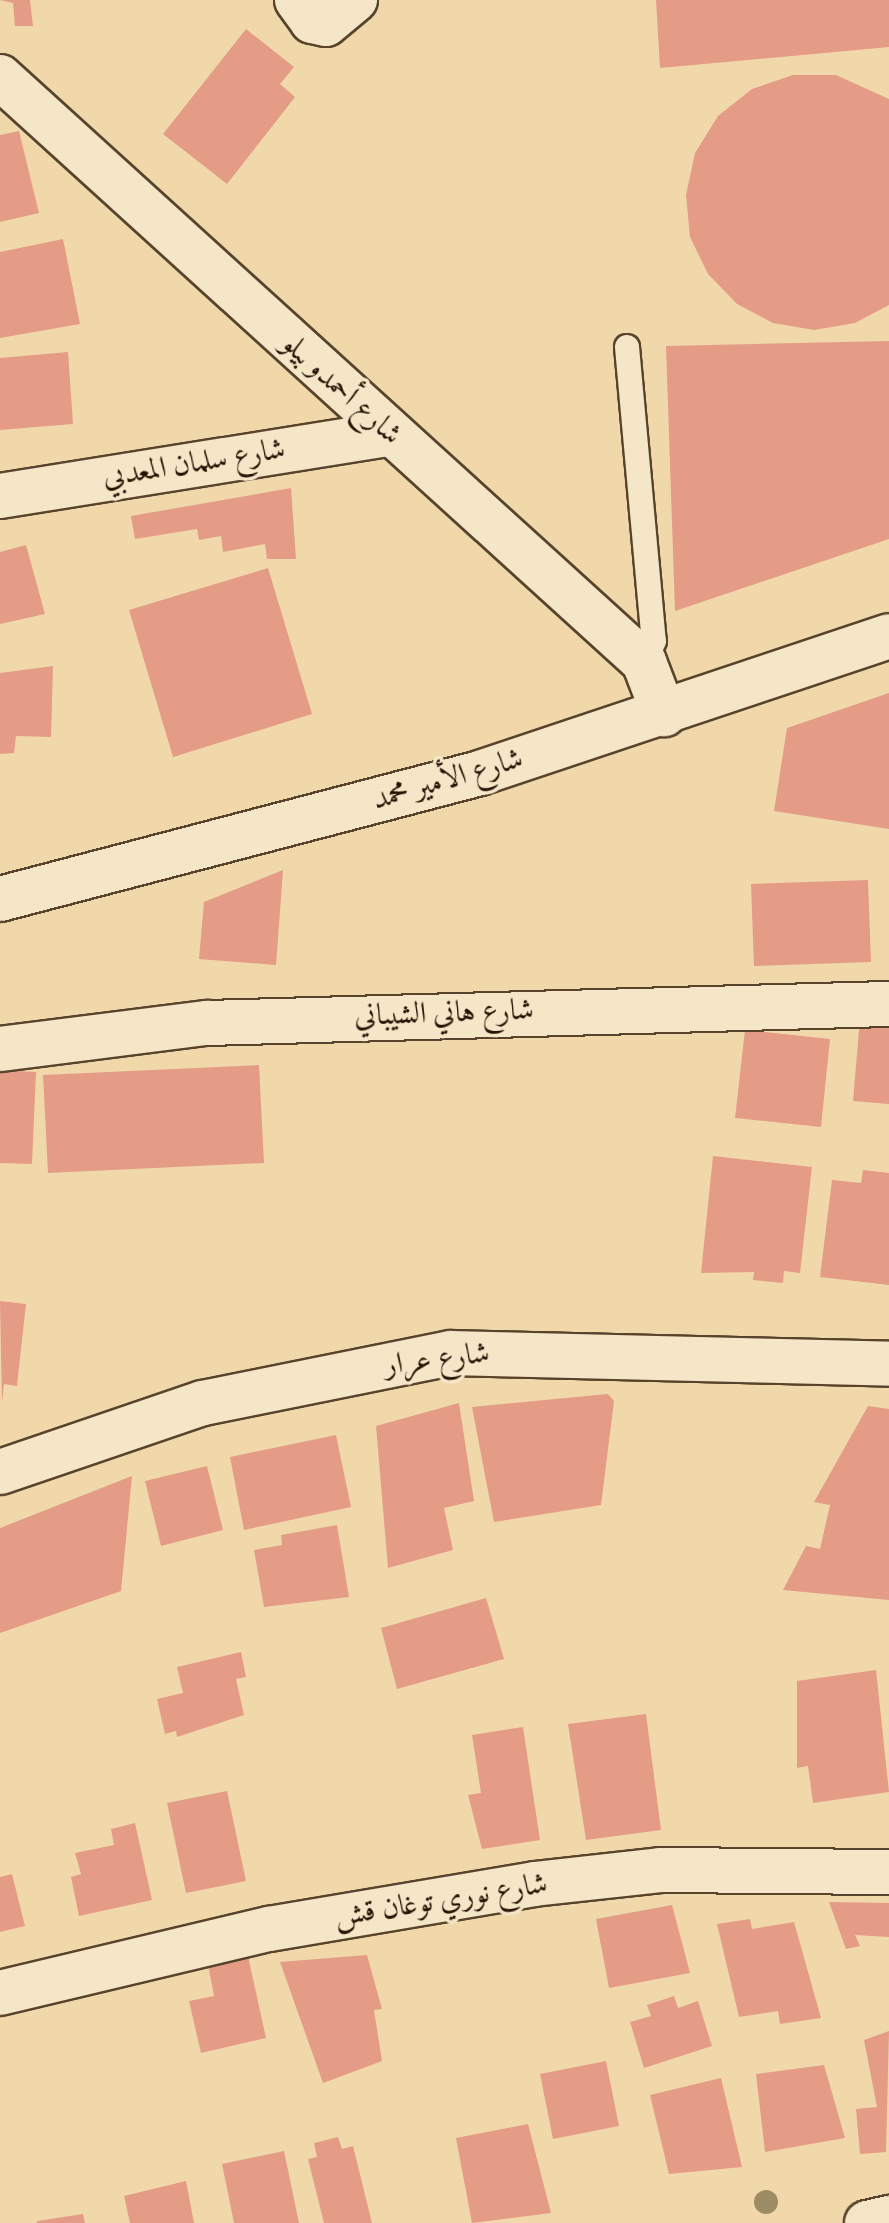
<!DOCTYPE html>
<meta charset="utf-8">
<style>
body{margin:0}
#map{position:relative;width:889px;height:2223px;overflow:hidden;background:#f0d8ab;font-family:"IM FELL DW Pica",Amiri,serif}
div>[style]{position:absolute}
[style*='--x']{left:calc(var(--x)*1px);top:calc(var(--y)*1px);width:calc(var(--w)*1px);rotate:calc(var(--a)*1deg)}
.building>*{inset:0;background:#e59c86}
.roads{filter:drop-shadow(2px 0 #58442c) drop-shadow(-2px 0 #58442c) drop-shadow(0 2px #58442c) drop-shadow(0 -2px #58442c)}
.service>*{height:24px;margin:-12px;padding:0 12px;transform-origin:12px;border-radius:12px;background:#f5e6c8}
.minor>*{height:44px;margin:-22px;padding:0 22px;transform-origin:22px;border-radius:22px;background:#f5e6c8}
.tertiary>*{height:44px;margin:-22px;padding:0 22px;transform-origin:22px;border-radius:22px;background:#f5e6c8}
.secondary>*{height:44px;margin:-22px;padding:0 22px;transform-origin:22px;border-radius:22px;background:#f5e6c8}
.trees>*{width:24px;height:24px;margin:-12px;border-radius:50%;background:#9e8c67}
span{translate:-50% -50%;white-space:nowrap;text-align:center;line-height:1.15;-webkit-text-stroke:7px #f5e6c8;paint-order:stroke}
.street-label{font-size:30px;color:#251201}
</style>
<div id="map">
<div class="building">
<i style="clip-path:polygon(0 0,30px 0,33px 26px,15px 26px,13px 3px)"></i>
<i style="clip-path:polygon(656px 0,889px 0,889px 47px,660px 68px)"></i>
<i style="clip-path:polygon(246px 29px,294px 67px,280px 84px,295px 97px,227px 184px,163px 134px)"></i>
<i style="clip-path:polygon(793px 75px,836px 75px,889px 99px,889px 305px,855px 323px,814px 330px,773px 323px,737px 304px,708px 274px,690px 237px,686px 195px,695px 153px,718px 116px,752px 89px)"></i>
<i style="clip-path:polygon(19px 131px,39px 213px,0 222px,0 135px)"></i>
<i style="clip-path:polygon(63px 239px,80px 324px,0 338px,0 252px)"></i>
<i style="clip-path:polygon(889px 341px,889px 539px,675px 611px,666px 346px)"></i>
<i style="clip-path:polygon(68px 352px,73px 424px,0 430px,0 358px)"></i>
<i style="clip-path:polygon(291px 488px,296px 559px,267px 559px,265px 544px,223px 552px,221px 536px,199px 540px,197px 529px,135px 539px,131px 516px)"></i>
<i style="clip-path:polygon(26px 545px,45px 614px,0 624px,0 552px)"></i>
<i style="clip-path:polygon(268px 568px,312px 714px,173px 757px,129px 610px)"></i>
<i style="clip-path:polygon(53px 666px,51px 737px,16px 736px,14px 753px,0 754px,0 673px)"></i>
<i style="clip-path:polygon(889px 693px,889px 829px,774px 811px,787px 728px)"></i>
<i style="clip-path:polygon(283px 870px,276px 965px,199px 959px,204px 902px)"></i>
<i style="clip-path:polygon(868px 880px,871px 962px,754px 966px,751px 884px)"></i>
<i style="clip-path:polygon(860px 1019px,889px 1022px,889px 1104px,853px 1101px)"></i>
<i style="clip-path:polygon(745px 1030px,830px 1039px,821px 1127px,735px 1118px)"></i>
<i style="clip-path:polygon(259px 1065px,264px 1163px,48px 1173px,43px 1075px)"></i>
<i style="clip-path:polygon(0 1070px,36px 1072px,32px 1164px,0 1163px)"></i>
<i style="clip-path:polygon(713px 1156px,812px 1167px,800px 1273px,784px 1271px,783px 1283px,753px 1280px,754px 1272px,701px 1273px)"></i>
<i style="clip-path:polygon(863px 1170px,889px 1173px,889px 1285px,820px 1277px,832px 1180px,861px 1183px)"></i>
<i style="clip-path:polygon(0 1301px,26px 1304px,17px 1386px,4px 1384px,2px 1403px)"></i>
<i style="clip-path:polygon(608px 1394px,614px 1401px,601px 1505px,494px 1522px,472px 1407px)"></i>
<i style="clip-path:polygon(459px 1403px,474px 1501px,444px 1508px,453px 1550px,388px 1568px,376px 1426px)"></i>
<i style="clip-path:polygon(868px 1406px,889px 1409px,889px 1600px,783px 1590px,806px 1546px,820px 1549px,830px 1505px,814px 1502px)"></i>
<i style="clip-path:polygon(336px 1435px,351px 1507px,244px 1530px,230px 1457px)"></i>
<i style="clip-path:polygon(207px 1466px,223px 1530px,161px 1546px,145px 1481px)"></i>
<i style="clip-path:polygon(132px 1476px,121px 1591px,0 1633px,0 1528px)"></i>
<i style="clip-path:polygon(337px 1525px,349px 1597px,264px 1607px,254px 1550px,282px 1545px,281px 1535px)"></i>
<i style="clip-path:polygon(486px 1598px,504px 1659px,397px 1689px,381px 1628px)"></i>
<i style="clip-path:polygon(241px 1652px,246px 1677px,236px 1679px,244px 1715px,177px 1737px,176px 1731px,165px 1734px,157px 1699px,183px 1693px,177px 1667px)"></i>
<i style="clip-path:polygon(876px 1670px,889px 1792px,813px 1803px,808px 1766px,797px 1768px,797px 1681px)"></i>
<i style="clip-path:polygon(646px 1714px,661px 1830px,586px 1840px,568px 1724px)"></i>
<i style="clip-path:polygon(523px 1727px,540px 1840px,482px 1849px,468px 1795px,481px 1793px,472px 1735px)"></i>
<i style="clip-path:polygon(227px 1791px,246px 1881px,186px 1893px,167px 1803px)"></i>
<i style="clip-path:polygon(135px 1823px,152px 1900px,79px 1916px,71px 1877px,81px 1874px,75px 1853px,114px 1845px,111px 1829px)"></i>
<i style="clip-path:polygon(12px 1874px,25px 1926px,0 1932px,0 1877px)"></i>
<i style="clip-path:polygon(829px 1902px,889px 1903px,889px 1937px,855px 1935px,860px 1946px,846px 1949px)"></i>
<i style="clip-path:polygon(672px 1905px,690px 1973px,609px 1988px,596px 1919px)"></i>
<i style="clip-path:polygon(750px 1919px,752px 1929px,794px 1922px,821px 2018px,780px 2024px,778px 2011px,739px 2017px,717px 1924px)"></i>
<i style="clip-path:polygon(367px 1955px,382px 2009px,374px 2010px,382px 2061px,323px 2083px,280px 1962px)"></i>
<i style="clip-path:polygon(248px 1956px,266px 2038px,201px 2053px,189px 2001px,214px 1996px,208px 1965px)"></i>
<i style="clip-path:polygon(674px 1996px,678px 2008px,698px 2001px,712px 2046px,644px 2068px,630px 2022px,651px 2016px,647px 2005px)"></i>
<i style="clip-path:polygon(889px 2031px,886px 2152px,860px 2154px,856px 2109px,877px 2107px,864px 2040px)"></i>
<i style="clip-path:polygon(606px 2061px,619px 2126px,553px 2139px,540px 2074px)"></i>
<i style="clip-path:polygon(824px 2065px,845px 2138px,765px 2152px,756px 2074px)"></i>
<i style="clip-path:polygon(721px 2078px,742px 2167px,669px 2174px,650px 2095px)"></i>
<i style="clip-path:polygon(528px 2124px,551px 2213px,472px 2223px,456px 2138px)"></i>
<i style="clip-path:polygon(338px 2137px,342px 2149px,353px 2146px,372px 2223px,324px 2223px,308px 2159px,317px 2157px,314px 2143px)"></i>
<i style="clip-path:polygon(284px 2151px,299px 2223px,234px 2223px,222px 2164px)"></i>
<i style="clip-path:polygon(186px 2181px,194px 2223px,130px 2223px,124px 2196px)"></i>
<i style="clip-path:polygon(83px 2214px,85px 2223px,37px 2223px,37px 2221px)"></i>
</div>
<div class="roads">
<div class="service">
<i style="--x:627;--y:347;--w:295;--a:84.8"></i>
<i style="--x:654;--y:641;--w:23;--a:115"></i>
</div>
<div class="minor">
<i style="--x:297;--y:0;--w:26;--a:54"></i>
<i style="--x:312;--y:21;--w:14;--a:12"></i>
<i style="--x:326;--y:24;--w:38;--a:-40"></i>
<i style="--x:0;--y:77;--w:870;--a:42.25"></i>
<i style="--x:644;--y:662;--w:56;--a:69"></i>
<i style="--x:0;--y:496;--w:394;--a:-9.1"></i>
<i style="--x:0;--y:1993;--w:277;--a:-13.4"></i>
<i style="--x:269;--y:1929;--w:269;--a:-9.6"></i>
<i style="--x:534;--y:1884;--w:127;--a:-6.3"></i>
<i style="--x:660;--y:1870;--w:229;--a:0.5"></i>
</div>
<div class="tertiary">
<i style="--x:0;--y:899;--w:496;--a:-14.7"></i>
<i style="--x:480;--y:773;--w:431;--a:-18.5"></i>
<i style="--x:0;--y:1049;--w:209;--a:-7.2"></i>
<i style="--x:207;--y:1023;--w:682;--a:-1.6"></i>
<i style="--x:867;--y:2223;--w:23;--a:-13"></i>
</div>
<div class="secondary">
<i style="--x:0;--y:1472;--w:214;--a:-18.8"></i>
<i style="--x:203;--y:1403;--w:253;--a:-11.4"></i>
<i style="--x:451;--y:1353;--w:438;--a:1.4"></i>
</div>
</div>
<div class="trees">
<i style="left:766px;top:2202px"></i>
</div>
<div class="street-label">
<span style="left:341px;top:390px;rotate:42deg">شارع أحمدو بيلو</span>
<span style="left:194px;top:464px;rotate:-9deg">شارع سلمان المعدبي</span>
<span style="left:448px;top:780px;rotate:-16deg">شارع الأمير محمد</span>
<span style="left:444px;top:1014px;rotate:-2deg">شارع هاني الشيباني</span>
<span style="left:437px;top:1360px;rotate:-7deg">شارع عرار</span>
<span style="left:441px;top:1901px;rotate:-9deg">شارع نوري توغان قش</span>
</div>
</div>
